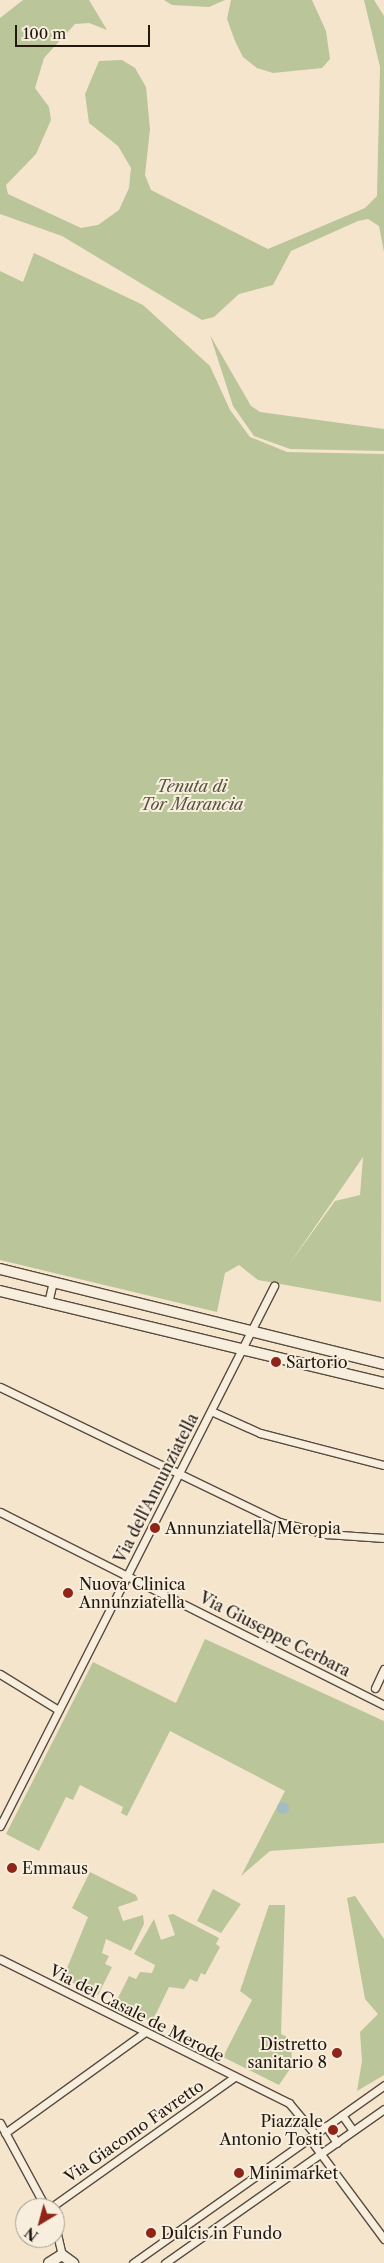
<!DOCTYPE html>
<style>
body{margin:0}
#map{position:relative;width:384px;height:2263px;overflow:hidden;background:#f5e5cd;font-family:"Libre Caslon Text",serif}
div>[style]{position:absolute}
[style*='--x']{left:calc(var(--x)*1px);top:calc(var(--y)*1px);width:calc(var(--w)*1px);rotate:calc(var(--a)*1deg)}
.green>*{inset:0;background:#bac59a}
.water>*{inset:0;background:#a2bcc2}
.round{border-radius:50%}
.roads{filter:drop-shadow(1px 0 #584c40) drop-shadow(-1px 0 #584c40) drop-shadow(0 1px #584c40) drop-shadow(0 -1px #584c40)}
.street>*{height:7px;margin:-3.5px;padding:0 3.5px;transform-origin:3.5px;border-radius:3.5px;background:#f8eede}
.secondary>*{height:10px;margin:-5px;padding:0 5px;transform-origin:5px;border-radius:5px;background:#f8eede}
.dots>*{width:14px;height:14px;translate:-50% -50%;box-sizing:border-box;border:2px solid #f8eede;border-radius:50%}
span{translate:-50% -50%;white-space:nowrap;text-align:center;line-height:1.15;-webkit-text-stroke:4px #f8eede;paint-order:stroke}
.park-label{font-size:16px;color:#585541;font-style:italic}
.poi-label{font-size:16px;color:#231911}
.left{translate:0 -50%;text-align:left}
.right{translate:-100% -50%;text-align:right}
.street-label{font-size:16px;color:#231911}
.north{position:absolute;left:15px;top:2198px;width:50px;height:50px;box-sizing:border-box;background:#f8eede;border:1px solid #a3998c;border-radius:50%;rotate:217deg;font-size:14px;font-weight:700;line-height:20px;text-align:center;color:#231911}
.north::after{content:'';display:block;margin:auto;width:18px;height:22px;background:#8f2418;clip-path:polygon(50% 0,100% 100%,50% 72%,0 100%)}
.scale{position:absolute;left:15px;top:25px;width:135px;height:22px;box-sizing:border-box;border:2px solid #231911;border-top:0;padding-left:6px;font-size:15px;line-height:18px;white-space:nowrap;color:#231911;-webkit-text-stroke:4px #f8eede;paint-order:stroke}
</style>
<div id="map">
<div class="green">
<i style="clip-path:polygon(23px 0,89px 0,107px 30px,89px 23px,75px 24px,44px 58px,35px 88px,49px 107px,51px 120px,36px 154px,6px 185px,8px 194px,81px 228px,98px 225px,119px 210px,129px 188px,131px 168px,118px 146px,89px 123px,85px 94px,99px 61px,122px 60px,135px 68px,146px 87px,150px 129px,145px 175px,151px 190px,268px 249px,365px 208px,377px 196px,380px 67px,364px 0,374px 0,384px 16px,384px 252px,379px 226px,368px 219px,358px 221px,291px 251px,273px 285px,239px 294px,214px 317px,202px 320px,62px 236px,0 214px,0 18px)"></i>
<i style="clip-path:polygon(164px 0,225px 0,209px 7px,172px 5px)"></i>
<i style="clip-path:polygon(231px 0,312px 0,326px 31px,330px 59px,322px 68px,273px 73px,257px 68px,243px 57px,235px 41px,227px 19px)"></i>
<i style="clip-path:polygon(evenodd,34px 253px,143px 305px,210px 366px,230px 410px,250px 437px,287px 452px,384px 454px,381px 1302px,258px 1280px,239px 1265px,225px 1273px,217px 1312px,0 1260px,0 271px,23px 282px,34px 253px,363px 1157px,360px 1195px,335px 1201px,288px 1266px,363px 1157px)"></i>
<i style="clip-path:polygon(210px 335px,251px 406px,260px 412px,384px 429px,384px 451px,290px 449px,254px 436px,233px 406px)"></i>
<i style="clip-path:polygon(205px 1639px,384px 1721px,384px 1843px,270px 1851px,241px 1876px,285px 1791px,170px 1731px,127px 1816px,121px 1813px,123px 1807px,80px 1785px,73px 1800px,66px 1797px,39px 1851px,6px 1834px,93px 1662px,176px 1703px)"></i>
<i style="clip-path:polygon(90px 1872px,136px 1895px,138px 1900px,118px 1907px,123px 1921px,143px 1915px,144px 1924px,131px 1951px,106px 1939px,102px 1953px,109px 1956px,105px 1964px,112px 1967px,98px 1995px,63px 1978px,88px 1917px,72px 1908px)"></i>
<i style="clip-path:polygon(213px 1889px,241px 1904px,221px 1933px,197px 1921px)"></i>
<i style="clip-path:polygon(355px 1896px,384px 1939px,384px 2075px,357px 2091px,362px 2061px,360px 2032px,378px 2014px,365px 1999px,347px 1898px)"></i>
<i style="clip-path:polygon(269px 1905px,285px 1905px,281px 2034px,291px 2039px,292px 2066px,279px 2085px,223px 2057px,252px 2000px,240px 1991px)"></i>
<i style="clip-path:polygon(173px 1914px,219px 1938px,216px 1944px,220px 1947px,205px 1975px,201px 1973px,197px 1982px,190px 1979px,184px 1989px,169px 1987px,152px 2022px,115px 2004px,129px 1976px,136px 1979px,140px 1972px,152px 1973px,155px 1965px,134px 1954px,154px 1919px,161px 1940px,175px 1935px,168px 1915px)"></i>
</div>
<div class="water">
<i class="round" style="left:277px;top:1802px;width:12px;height:12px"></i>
</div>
<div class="roads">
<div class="street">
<i style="--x:48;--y:1303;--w:22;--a:-77"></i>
<i style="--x:0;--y:1387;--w:310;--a:25.8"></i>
<i style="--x:279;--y:1522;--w:49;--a:14.3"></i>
<i style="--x:326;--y:1534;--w:58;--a:3.9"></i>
<i style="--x:211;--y:1411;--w:54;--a:24.2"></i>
<i style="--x:260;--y:1433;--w:128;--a:14.5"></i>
<i style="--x:0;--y:1512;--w:430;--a:26.7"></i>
<i style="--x:0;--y:1674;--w:67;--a:31.6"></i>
<i style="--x:375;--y:1688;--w:21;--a:-65"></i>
<i style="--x:0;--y:1826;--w:606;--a:-63.1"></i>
<i style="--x:0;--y:1959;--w:323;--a:26.5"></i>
<i style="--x:289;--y:2103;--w:40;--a:50"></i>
<i style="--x:342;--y:2115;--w:19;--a:55"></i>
<i style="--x:0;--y:2123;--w:97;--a:61.6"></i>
<i style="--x:326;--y:2126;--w:20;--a:57"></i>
<i style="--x:5;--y:2133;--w:173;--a:-35.8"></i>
<i style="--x:309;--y:2138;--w:126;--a:53.4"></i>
<i style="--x:50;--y:2208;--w:226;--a:-35.4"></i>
<i style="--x:55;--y:2225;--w:31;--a:77"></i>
<i style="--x:133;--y:2263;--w:308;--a:-35.3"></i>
<i style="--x:165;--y:2263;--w:268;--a:-35.1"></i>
</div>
<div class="secondary">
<i style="--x:0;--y:1269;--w:396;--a:13.9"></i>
<i style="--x:0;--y:1291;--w:395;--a:13.5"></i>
<i style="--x:49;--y:2263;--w:15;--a:-32"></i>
<i style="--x:62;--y:2255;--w:14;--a:36"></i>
</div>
</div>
<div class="dots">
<i style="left:276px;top:1362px;background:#8f2418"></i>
<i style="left:155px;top:1528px;background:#8f2418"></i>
<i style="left:68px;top:1593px;background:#8f2418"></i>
<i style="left:12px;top:1868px;background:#8f2418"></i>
<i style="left:337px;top:2053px;background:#8f2418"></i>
<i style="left:333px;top:2130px;background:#8f2418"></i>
<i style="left:239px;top:2173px;background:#8f2418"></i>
<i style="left:151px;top:2233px;background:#8f2418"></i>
</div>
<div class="park-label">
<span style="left:192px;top:795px">Tenuta di<br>Tor Marancia</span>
</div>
<div class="poi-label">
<span class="left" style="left:286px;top:1362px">Sartorio</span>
<span class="left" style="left:165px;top:1528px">Annunziatella/Meropia</span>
<span class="left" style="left:79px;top:1593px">Nuova Clinica<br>Annunziatella</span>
<span class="left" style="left:22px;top:1868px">Emmaus</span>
<span class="right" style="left:327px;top:2053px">Distretto<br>sanitario 8</span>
<span class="right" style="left:323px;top:2130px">Piazzale<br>Antonio Tosti</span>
<span class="left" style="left:249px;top:2173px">Minimarket</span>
<span class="left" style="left:161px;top:2233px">Dulcis in Fundo</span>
</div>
<div class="street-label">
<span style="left:156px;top:1488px;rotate:-63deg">Via dell'Annunziatella</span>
<span style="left:275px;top:1634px;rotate:27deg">Via Giuseppe Cerbara</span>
<span style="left:137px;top:2013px;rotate:27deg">Via del Casale de Merode</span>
<span style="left:134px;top:2131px;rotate:-35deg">Via Giacomo Favretto</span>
</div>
<div class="north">N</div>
<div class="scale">100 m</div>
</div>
